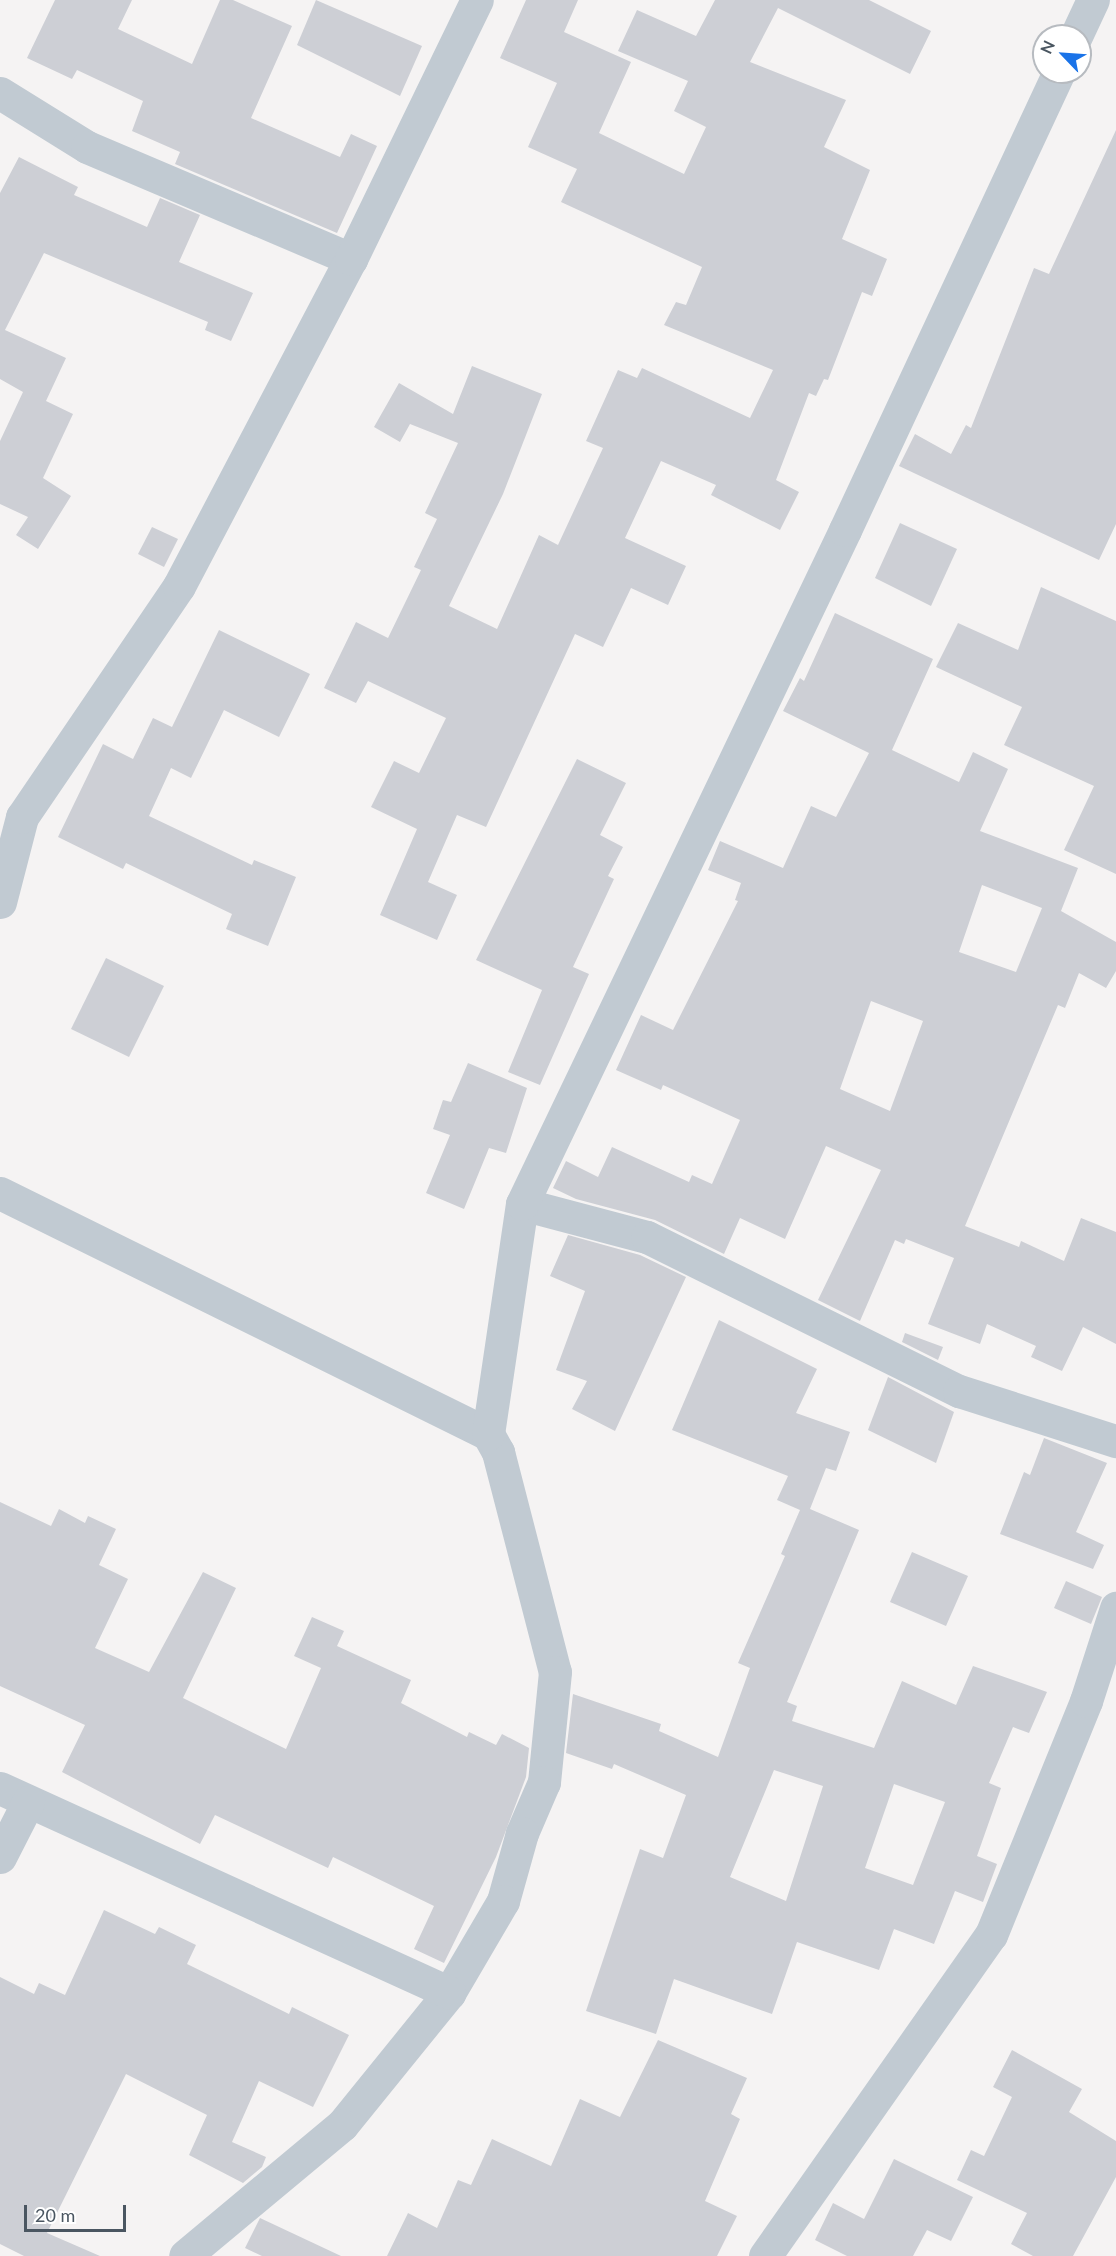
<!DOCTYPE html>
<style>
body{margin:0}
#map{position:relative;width:1116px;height:2256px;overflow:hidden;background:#f5f3f3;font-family:Lato,sans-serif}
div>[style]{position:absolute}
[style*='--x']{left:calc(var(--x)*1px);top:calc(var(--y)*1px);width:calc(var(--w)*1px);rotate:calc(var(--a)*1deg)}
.building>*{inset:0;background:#cdcfd5}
.minor>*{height:33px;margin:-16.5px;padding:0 16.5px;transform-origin:16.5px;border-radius:16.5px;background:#c1cad2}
span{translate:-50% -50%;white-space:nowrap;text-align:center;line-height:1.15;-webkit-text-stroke:4.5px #fff;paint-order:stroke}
.north{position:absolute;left:1032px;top:24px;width:60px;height:60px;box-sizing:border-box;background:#fff;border:2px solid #b7bbc0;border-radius:50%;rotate:295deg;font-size:16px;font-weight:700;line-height:24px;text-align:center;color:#4a5661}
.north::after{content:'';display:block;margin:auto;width:21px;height:27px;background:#1a73e8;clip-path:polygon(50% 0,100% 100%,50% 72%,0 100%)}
.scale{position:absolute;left:24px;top:2205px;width:102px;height:27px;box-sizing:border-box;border:3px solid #4a5661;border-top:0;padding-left:8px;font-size:18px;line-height:21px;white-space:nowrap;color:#4a5661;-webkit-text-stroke:4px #fff;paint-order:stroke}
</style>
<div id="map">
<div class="building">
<i style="clip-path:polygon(55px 0,132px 0,118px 29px,192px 64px,220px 0,233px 0,292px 26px,251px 118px,340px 157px,351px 134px,377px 146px,337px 233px,175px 164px,180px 152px,132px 131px,143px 101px,77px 70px,72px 79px,27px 58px)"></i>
<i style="clip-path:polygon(316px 0,422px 46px,400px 96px,297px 45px)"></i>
<i style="clip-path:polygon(526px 0,578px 0,564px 32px,631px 62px,599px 133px,684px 174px,706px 127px,674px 111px,688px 81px,618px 51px,637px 10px,696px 36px,715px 0,869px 0,931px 31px,910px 74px,778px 8px,750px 62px,846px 100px,824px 147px,870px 170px,842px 239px,887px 259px,872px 296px,862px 292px,828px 380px,824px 379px,816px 396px,809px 393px,776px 480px,799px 492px,780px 530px,711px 495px,716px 485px,661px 461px,625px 538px,686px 566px,668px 605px,631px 588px,603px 647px,575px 634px,486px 827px,457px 815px,428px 882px,457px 895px,437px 940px,380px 915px,417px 829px,371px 807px,394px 761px,419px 773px,446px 718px,368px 681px,356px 703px,324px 688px,356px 622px,388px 638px,421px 570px,414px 567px,437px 519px,425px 513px,458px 443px,410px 424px,400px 442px,374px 427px,399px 383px,453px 414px,472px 366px,542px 394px,503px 494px,449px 606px,497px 629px,539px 535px,558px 545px,603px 448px,586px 441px,618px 370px,637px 378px,642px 368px,750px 418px,773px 370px,664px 325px,676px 302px,686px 305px,702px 267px,561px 202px,577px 169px,528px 147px,557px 83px,500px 58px)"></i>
<i style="clip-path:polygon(1116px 130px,1116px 524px,1099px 560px,899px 466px,915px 434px,951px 454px,966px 425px,971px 428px,1034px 268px,1049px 274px)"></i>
<i style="clip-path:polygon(19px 157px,78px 187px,74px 195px,147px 227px,160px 198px,200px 215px,179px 262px,253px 293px,231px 341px,205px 330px,208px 322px,44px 253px,5px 330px,66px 358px,46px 401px,73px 414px,43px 478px,71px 496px,38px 549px,16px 535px,28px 517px,0 504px,0 441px,23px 392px,0 379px,0 193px)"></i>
<i style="clip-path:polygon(900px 523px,957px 549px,931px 606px,875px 578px)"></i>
<i style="clip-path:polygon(152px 527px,178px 539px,164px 567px,138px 554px)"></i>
<i style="clip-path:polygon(1041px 587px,1116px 621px,1116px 874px,1064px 850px,1094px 786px,1004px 745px,1022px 707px,936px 667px,958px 623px,1018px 650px)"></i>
<i style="clip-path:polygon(evenodd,835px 613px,933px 659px,892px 750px,959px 782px,973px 752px,1008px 769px,980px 831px,1078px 868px,1061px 911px,1116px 942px,1116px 971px,1106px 988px,1079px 973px,1065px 1008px,1058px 1005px,965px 1226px,1019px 1247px,1021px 1241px,1064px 1261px,1081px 1218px,1116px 1232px,1116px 1344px,1083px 1327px,1062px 1371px,1031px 1357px,1036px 1346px,987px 1324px,980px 1344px,928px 1324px,954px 1258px,906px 1239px,904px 1244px,895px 1240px,860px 1321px,818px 1300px,881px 1170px,826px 1146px,785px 1239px,740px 1218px,724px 1254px,655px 1220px,576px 1199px,553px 1188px,566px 1161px,598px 1177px,612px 1147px,689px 1182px,692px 1175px,712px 1184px,740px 1120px,663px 1085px,661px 1090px,616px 1070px,641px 1015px,673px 1030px,738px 901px,735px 900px,741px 883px,708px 870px,720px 841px,783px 868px,811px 806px,836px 817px,869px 753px,783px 711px,800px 678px,804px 681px,835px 613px,982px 885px,1042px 908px,1016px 972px,959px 952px,982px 885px,835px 613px,871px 1001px,923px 1021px,890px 1111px,840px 1089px,871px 1001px)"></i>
<i style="clip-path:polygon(219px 630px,310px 674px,279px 737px,224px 710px,191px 778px,171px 768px,149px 816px,252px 865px,254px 860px,296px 877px,268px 946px,226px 929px,232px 914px,126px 863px,123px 869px,58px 837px,103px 744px,133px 759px,153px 718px,172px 727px)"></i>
<i style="clip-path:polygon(577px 759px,626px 783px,600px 835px,623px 847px,608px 876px,614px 879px,573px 967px,589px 974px,540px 1085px,508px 1072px,542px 990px,476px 960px)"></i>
<i style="clip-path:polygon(106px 958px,164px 986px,129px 1057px,71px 1029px)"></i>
<i style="clip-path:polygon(468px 1063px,527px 1088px,506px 1153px,489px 1148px,464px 1209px,426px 1193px,450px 1135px,433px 1129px,443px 1100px,451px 1102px)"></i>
<i style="clip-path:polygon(568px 1235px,640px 1255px,686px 1277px,615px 1431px,572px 1409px,587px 1381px,556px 1370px,585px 1291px,550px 1276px)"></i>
<i style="clip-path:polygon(evenodd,719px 1320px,817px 1369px,796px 1413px,850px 1432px,836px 1471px,826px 1468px,810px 1509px,859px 1530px,787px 1702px,797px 1706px,792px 1721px,874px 1748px,902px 1681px,956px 1705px,973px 1666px,1047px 1692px,1029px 1733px,1013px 1727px,989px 1783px,1001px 1788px,977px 1856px,997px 1864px,983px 1902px,955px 1891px,934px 1944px,894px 1929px,879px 1970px,797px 1942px,772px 2014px,674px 1979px,656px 2034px,586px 2011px,640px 1849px,663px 1858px,686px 1795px,614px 1764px,612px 1769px,566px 1753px,573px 1694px,661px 1724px,659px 1731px,718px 1757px,750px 1668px,738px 1663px,785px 1556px,781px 1554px,800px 1510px,777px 1500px,788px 1476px,672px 1430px,719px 1320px,774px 1770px,823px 1786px,786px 1901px,730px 1877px,774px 1770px,719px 1320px,894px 1784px,945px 1802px,913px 1885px,865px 1868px,894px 1784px)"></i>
<i style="clip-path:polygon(905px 1333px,943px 1347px,938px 1360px,902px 1342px)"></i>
<i style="clip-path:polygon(888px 1377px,954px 1412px,936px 1463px,868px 1430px)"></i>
<i style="clip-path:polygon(1044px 1438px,1107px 1463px,1076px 1532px,1104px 1545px,1093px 1569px,1000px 1534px,1024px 1472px,1030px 1475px)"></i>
<i style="clip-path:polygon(0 1502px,51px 1526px,59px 1509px,85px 1523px,88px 1516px,116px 1529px,99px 1565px,128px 1579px,95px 1648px,149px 1672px,203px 1572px,236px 1588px,183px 1698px,286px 1749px,321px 1668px,294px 1656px,312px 1617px,344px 1631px,337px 1646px,411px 1680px,401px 1703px,467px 1737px,469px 1732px,496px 1745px,502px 1734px,529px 1748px,526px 1777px,496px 1857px,444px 1963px,414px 1949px,434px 1906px,333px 1857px,328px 1868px,215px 1815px,200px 1844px,62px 1772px,85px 1725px,0 1686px)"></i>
<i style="clip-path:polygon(912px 1552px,968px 1576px,946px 1626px,890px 1602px)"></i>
<i style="clip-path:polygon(1066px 1581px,1102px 1597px,1091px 1624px,1054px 1608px)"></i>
<i style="clip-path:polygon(104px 1910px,155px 1934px,159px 1927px,196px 1945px,187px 1964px,289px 2014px,292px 2007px,349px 2035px,313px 2107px,259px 2081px,232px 2142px,266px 2157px,262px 2167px,243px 2183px,189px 2155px,207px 2115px,126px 2074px,47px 2233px,100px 2256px,24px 2256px,0 2244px,0 1977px,34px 1994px,39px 1983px,65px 1995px)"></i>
<i style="clip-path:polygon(658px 2040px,747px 2078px,731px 2114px,740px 2119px,705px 2201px,737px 2216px,717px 2256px,387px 2256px,408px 2213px,437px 2228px,458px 2180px,471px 2185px,492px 2139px,551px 2166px,580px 2099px,620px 2117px)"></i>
<i style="clip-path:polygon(1012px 2050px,1082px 2089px,1069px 2112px,1116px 2141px,1116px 2177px,1073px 2256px,1033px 2256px,1011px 2244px,1027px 2213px,957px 2180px,971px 2150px,984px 2156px,1012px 2097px,993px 2087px)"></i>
<i style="clip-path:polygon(894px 2159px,973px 2197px,951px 2241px,927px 2230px,913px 2256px,847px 2256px,815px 2240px,833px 2203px,864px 2219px)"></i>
<i style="clip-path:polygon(260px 2218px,341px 2256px,262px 2256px,245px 2248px)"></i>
</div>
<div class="minor">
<i style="--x:1076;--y:36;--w:40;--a:-65"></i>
<i style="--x:0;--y:93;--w:102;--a:31.8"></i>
<i style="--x:87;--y:147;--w:287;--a:23"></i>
<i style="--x:0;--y:902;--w:88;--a:-75.5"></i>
<i style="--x:22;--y:817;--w:279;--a:-55.8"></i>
<i style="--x:179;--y:586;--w:369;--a:-62.3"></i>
<i style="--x:351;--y:259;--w:288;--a:-64.1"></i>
<i style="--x:0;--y:1193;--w:544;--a:26.28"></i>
<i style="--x:488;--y:1434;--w:21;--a:61"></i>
<i style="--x:498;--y:1452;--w:227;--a:75.5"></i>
<i style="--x:555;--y:1672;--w:111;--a:95.7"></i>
<i style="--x:544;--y:1782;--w:56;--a:113.3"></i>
<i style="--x:522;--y:1833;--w:71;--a:105.6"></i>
<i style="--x:503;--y:1901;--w:107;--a:120.4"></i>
<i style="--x:449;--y:1993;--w:170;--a:129"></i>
<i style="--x:342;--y:2125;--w:204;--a:140.2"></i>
<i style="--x:522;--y:1204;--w:129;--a:14.8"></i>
<i style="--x:647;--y:1237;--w:348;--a:26.3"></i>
<i style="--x:959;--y:1391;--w:165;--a:17.7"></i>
<i style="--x:488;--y:1434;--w:232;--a:-81.6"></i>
<i style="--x:522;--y:1204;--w:747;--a:-64.39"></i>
<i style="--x:845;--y:530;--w:506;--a:-64.96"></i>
<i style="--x:0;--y:1788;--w:494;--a:24.5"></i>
<i style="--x:0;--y:1857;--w:62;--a:-63"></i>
<i style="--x:765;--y:2256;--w:393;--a:-54.9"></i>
<i style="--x:991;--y:1935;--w:253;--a:-67.9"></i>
<i style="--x:1086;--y:1701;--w:98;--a:-72.1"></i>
</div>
<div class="north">N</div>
<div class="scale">20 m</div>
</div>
